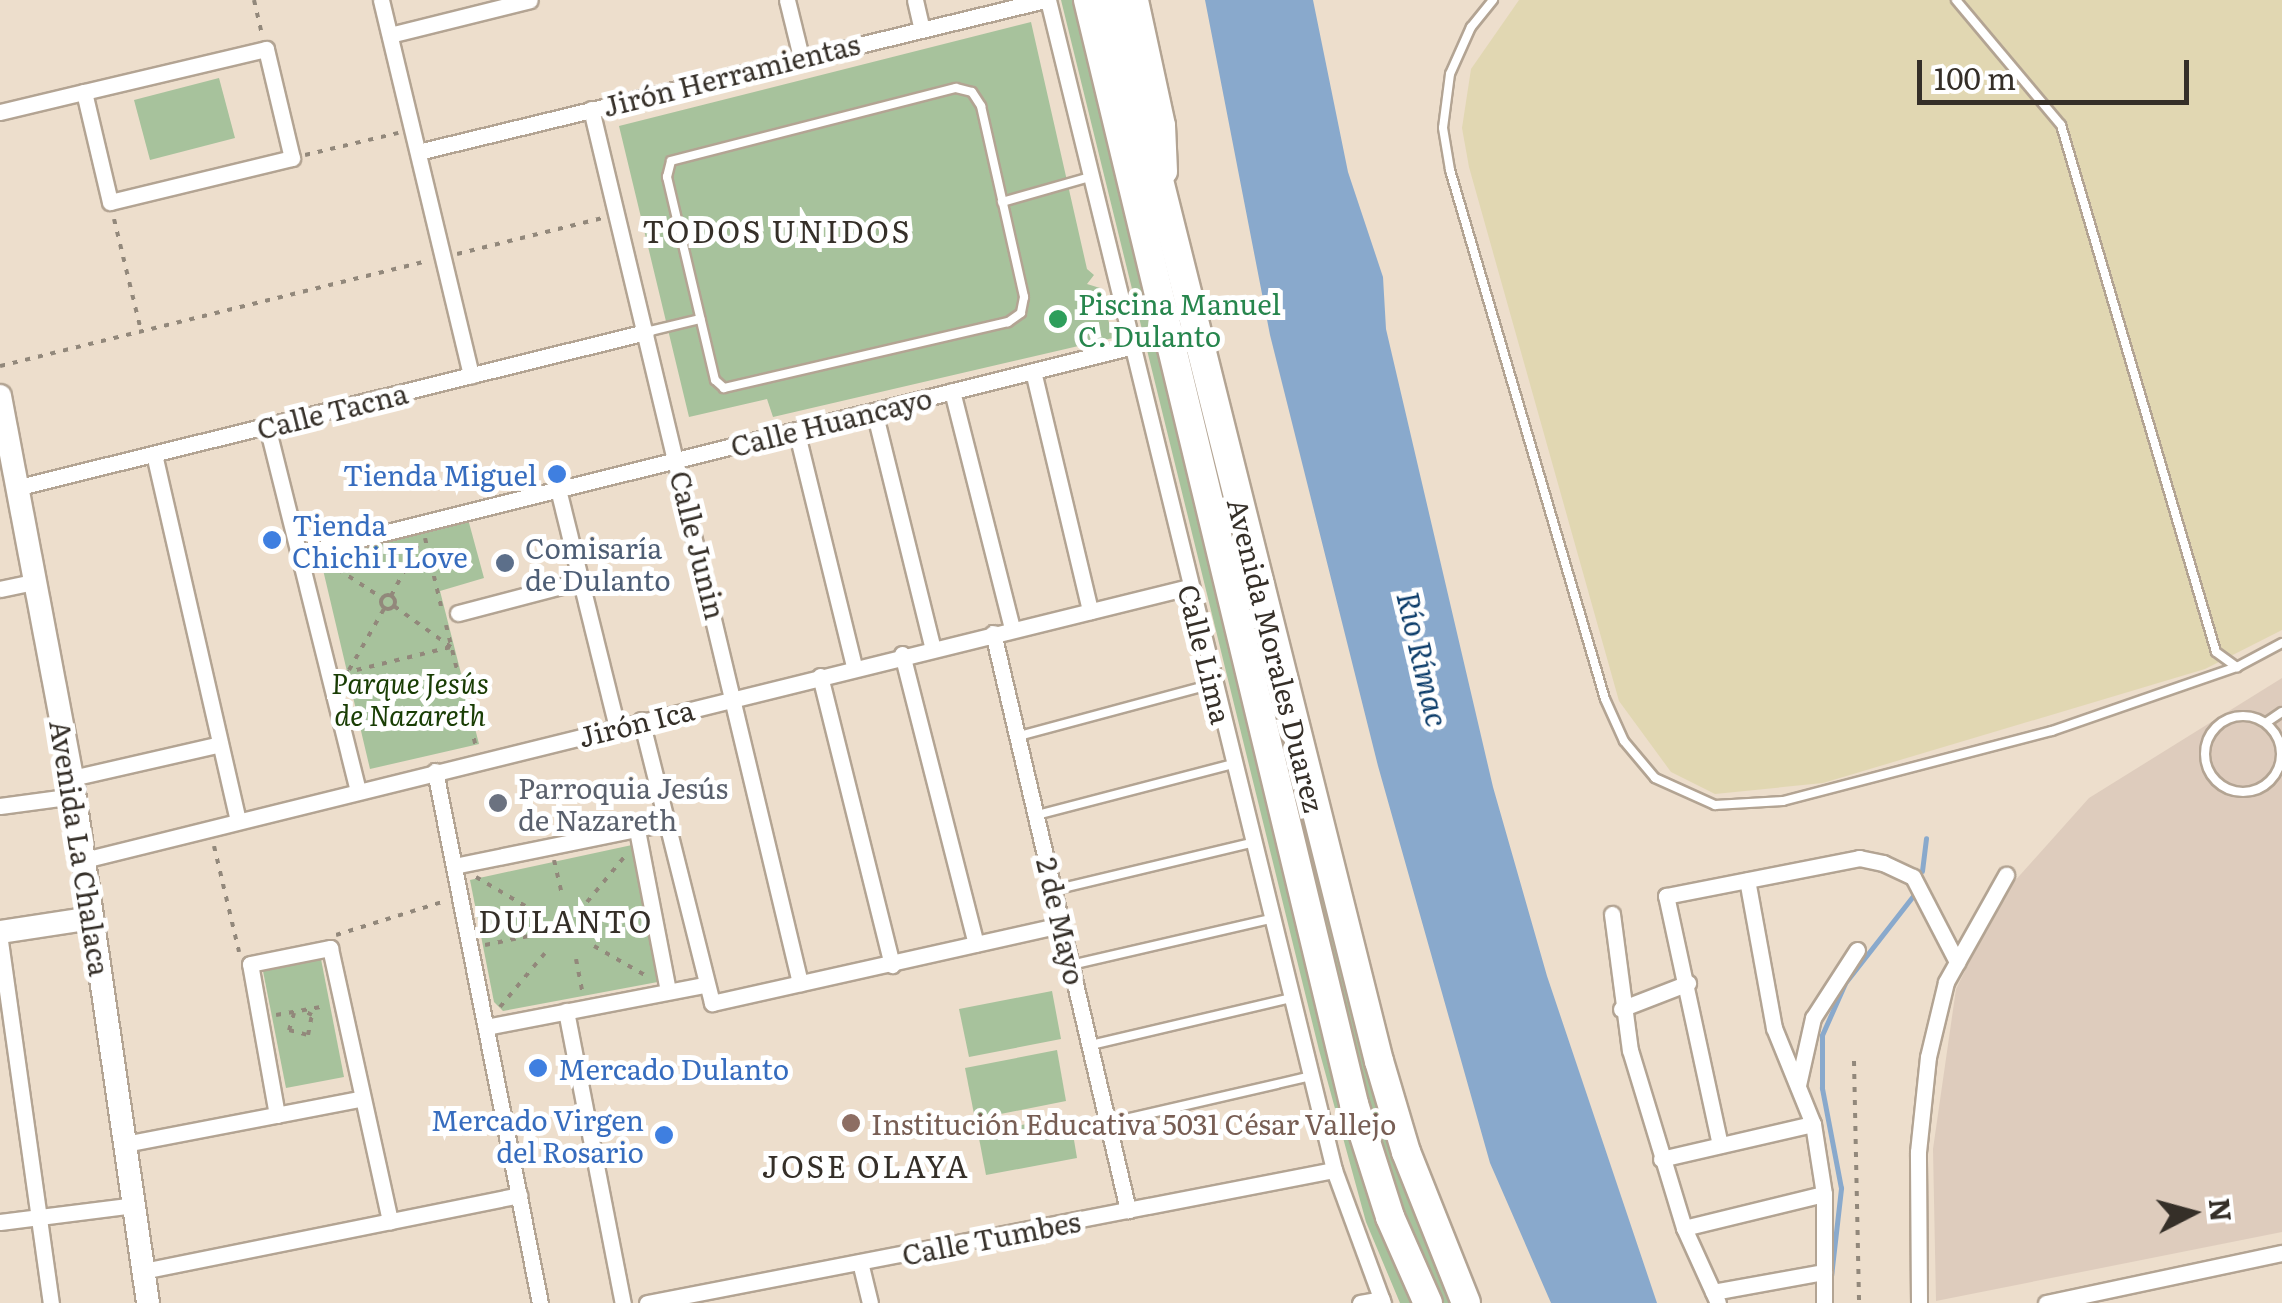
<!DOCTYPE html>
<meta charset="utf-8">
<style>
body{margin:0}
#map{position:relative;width:2282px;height:1303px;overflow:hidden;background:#eddecc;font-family:Literata,serif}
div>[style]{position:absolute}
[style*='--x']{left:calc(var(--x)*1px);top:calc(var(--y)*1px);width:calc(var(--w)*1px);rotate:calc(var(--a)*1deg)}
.industrial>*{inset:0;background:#deccbd}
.green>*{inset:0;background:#a7c29c}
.sand>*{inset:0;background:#e1d7b2}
.water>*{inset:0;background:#89a9cc}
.stream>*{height:5px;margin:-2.5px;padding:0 2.5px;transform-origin:2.5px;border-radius:2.5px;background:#89a9cc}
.path>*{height:4px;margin-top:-2px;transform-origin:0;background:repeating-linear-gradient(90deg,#92887b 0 5px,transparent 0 13px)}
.path>.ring{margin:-2px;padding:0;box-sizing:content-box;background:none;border:4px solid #92887b;border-radius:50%}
.roads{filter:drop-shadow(2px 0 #b3a493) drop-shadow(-2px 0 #b3a493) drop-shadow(0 2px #b3a493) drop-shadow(0 -2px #b3a493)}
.lane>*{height:8px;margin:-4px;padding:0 4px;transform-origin:4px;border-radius:4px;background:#fff}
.lane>.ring{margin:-4px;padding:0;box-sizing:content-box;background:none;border:8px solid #fff;border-radius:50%}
.street>*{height:15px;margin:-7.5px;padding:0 7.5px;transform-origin:7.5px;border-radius:7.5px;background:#fff}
.secondary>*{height:22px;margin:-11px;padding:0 11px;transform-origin:11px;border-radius:11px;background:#fff}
.primary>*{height:25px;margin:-12.5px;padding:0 12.5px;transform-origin:12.5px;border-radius:12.5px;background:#fff}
.highway>*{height:28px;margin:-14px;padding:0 14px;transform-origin:14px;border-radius:14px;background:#fff}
.dots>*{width:28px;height:28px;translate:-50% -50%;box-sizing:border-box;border:5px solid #fff;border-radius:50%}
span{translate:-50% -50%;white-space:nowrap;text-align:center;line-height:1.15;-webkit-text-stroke:10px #fff;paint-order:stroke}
.street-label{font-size:28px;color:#352f28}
.leisure-label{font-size:28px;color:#27864d}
.left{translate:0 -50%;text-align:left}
.shop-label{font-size:28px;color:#366cbe}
.right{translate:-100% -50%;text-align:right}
.service-label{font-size:28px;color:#4e5e75}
.park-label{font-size:28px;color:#193d04;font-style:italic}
.worship-label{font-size:28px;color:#5b616d}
.education-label{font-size:28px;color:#785e54}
.neighbourhood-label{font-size:30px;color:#352f28;letter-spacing:2.5px}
.water-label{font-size:30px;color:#0e3e6b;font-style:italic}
.north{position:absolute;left:2142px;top:1163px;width:100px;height:100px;-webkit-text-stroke:8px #fff;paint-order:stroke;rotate:84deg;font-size:28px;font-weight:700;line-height:40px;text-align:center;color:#352f28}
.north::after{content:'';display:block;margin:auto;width:35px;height:45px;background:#352f28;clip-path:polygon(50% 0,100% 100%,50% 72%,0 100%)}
.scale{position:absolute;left:1917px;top:60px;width:272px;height:45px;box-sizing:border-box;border:5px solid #352f28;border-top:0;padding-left:12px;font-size:30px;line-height:35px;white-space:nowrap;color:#352f28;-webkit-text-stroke:8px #fff;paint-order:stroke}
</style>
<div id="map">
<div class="industrial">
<i style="clip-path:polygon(2282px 678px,2282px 1232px,1936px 1301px,1933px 1149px,1956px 989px,2003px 894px,2089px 798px)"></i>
</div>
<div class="green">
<i style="clip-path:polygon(1061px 0,1074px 0,1238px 658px,1416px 1303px,1400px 1303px,1366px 1222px,1319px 1050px)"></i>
<i style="clip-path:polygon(1100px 0,1456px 1303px,1441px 1303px,1420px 1257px,1384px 1164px,1350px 1040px)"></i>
<i style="clip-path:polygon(1031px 22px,1087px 269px,1094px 275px,1087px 284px,1100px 288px,1113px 338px,773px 417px,767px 399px,689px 417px,619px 126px)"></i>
<i style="clip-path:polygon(219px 78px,235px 138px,150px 160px,134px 100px)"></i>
<i style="clip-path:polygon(468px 519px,484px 578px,440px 591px,479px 744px,370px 769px,320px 557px)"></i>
<i style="clip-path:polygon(632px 845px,663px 981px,503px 1011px,494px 1002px,470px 880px)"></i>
<i style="clip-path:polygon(320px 954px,344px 1077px,286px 1088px,262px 966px)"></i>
<i style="clip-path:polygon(1052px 991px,1061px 1039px,969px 1057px,959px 1009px)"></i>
<i style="clip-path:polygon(1057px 1050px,1066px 1101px,975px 1119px,965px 1068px)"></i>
<i style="clip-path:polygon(1070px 1116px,1077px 1158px,986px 1175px,978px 1133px)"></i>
</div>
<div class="sand">
<i style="clip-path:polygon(1519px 0,2282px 0,2282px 630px,2205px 669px,1823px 783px,1715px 794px,1671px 772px,1619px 701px,1469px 167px,1462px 128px,1471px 69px)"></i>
</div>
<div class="water">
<i style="clip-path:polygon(1205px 0,1313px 0,1348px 172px,1383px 277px,1386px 329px,1493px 787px,1547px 976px,1657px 1303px,1551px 1303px,1490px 1163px,1378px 766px,1270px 335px)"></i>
</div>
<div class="stream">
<i style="--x:1922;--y:871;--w:33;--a:-83"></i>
<i style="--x:1830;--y:1285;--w:98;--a:-83.5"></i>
<i style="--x:1841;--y:1188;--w:102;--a:-100.8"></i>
<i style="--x:1822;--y:1088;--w:53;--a:-90"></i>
<i style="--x:1822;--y:1035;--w:57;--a:-66.1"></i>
<i style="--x:1845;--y:983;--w:110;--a:-52"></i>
</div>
<div class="path">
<i style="--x:254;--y:0;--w:35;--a:77"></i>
<i style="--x:305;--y:155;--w:96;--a:-13.3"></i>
<i style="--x:114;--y:219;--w:115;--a:76.4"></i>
<i style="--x:457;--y:254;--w:150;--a:-13.9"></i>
<i style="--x:0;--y:366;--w:441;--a:-13.8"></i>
<i style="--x:425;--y:538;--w:70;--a:76.8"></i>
<i style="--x:327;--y:562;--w:66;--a:33.2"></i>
<i class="ring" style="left:381px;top:595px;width:10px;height:10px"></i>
<i style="--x:391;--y:596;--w:60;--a:-62.2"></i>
<i style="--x:446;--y:625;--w:126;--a:76.2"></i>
<i style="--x:349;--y:670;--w:70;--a:-60.2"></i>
<i style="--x:344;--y:673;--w:110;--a:-13.7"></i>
<i style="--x:451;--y:647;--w:70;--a:-144.3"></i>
<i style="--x:214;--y:846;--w:109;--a:76.7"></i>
<i style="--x:554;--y:860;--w:36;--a:77"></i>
<i style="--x:476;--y:877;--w:71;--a:30.5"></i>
<i style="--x:587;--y:902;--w:60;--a:-50.4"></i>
<i style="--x:598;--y:921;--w:41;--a:-11.3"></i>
<i style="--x:336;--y:935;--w:114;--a:-17.3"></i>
<i style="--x:485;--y:945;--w:50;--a:-11.5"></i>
<i style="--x:594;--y:946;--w:64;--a:29.7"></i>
<i style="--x:576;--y:959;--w:36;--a:79"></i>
<i style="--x:500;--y:1007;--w:70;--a:-50.2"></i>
<i style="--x:294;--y:1013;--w:18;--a:106"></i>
<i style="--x:289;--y:1030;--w:20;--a:15"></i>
<i style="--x:308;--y:1035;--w:20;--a:-79"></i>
<i style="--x:312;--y:1015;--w:11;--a:-153"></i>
<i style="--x:276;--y:1015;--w:51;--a:-10.2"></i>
<i style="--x:1854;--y:1061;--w:242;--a:88.8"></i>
</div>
<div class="roads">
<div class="lane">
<i style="--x:1493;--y:0;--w:35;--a:129"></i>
<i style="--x:1471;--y:27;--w:51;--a:114.1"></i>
<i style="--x:1450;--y:74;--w:54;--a:97.4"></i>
<i style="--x:1443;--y:128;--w:43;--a:80.5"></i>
<i style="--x:1450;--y:170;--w:551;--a:73.67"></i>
<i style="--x:1605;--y:699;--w:46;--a:65.7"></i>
<i style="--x:1624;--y:741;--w:48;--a:50"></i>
<i style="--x:1655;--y:778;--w:66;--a:24.2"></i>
<i style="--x:1715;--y:805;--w:68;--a:-3.4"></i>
<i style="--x:1783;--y:801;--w:278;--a:-14.6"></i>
<i style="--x:2052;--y:731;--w:196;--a:-19.1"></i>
<i style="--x:1956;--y:0;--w:163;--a:50"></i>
<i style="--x:2061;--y:125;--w:549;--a:73.61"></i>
<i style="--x:2216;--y:652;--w:26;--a:36"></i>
<i style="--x:2237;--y:667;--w:51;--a:-28.1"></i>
<i style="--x:956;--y:88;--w:16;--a:14"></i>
<i style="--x:972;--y:92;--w:17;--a:57"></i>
<i style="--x:981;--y:106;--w:196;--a:77.3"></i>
<i style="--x:1024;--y:297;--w:16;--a:101"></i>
<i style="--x:1021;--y:313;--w:16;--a:145"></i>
<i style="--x:1008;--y:322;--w:292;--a:166.9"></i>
<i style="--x:724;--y:388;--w:12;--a:-138"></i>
<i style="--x:715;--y:380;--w:209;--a:-103.3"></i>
<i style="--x:667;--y:177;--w:16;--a:-76"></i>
<i style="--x:671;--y:161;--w:294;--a:-14.4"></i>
<i style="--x:1002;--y:202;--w:91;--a:-15.9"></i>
<i style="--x:646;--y:332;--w:56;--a:-13.5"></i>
<i class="ring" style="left:2205px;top:716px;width:68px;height:68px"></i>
<i style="--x:2267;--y:722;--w:18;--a:-34"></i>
<i style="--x:1019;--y:736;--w:201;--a:-15"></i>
<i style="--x:1037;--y:815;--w:203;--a:-14.6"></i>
<i style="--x:1054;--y:890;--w:204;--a:-13.4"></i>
<i style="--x:1071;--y:965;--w:205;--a:-13"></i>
<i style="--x:1091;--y:1045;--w:205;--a:-13.2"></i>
<i style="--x:1108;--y:1123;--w:208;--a:-13"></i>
</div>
<div class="street">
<i style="--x:381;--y:0;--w:386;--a:76.5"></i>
<i style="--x:787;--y:0;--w:59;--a:76.2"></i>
<i style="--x:915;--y:0;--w:28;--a:77"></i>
<i style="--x:1048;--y:0;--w:1204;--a:76.26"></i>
<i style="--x:1334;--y:1170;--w:142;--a:69.8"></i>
<i style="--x:390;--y:35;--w:144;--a:-14"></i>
<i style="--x:591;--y:109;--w:899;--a:76.55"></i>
<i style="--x:0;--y:112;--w:86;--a:-13.4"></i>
<i style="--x:84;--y:92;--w:187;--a:-13.3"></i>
<i style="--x:266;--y:49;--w:112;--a:76.6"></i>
<i style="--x:292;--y:158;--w:187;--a:166.4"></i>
<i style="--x:110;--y:202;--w:113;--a:-103.3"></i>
<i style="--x:418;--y:152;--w:645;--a:-13.63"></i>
<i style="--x:1033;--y:371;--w:247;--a:76.6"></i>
<i style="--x:952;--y:391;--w:244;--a:75.8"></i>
<i style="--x:874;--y:411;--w:242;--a:76.1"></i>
<i style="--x:267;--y:426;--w:375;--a:76"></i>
<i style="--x:796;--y:430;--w:244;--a:76.2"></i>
<i style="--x:154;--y:454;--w:376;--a:77.1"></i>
<i style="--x:19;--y:487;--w:646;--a:-13.89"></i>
<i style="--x:558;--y:489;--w:245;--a:76.1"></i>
<i style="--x:299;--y:554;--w:856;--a:-13.99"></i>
<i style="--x:0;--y:589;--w:38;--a:-12"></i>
<i style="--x:458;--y:613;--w:127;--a:-14.6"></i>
<i style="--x:993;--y:633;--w:593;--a:76.83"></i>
<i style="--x:902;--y:654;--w:299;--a:75.7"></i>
<i style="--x:820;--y:676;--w:298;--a:76"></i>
<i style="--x:641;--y:720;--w:292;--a:75.9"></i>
<i style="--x:712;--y:1003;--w:359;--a:-12.6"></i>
<i style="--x:435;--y:771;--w:542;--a:78.84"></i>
<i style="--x:72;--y:778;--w:152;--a:-12.9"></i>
<i style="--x:0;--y:806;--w:75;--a:-7.7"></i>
<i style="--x:637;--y:830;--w:164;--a:79.1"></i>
<i style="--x:84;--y:860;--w:1138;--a:-13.88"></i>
<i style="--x:454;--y:866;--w:215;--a:-11.5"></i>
<i style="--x:1612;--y:914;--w:137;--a:82.5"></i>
<i style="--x:1630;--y:1050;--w:186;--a:73.1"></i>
<i style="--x:1684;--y:1228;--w:82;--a:65.6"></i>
<i style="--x:0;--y:941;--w:366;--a:82"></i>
<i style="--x:1621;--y:1009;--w:72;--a:-21.2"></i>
<i style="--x:566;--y:1011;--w:298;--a:79"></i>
<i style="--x:486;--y:1027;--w:223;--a:-10.9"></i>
<i style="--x:1798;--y:1085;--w:69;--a:-77.4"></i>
<i style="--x:1813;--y:1018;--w:81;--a:-57.1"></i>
<i style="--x:277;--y:1115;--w:153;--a:-100.1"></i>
<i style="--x:250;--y:964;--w:82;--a:-11.3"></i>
<i style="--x:330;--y:948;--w:280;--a:77.6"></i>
<i style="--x:125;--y:1144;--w:238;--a:-10.9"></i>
<i style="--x:1720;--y:1145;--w:255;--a:-102.2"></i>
<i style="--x:1666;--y:896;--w:197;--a:-11.1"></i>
<i style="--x:1859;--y:858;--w:25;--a:12"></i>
<i style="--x:1883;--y:863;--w:33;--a:25"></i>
<i style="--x:1913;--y:877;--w:96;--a:62.6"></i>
<i style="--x:1661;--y:1159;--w:156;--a:-13"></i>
<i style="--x:0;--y:1222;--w:135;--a:-7.2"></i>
<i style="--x:1684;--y:1228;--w:144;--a:-13.7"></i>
<i style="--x:860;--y:1262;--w:42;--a:76.3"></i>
<i style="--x:143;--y:1271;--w:384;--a:-11.4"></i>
<i style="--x:1824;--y:1272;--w:31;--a:90"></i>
<i style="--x:1713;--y:1292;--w:113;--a:-10.2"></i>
<i style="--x:1824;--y:1272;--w:78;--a:-90"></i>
<i style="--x:1824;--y:1194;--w:71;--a:-98.9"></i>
<i style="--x:1813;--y:1124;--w:104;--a:-112.1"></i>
<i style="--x:1774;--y:1028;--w:150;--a:-100.3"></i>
<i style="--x:647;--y:1303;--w:700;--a:-10.96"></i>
<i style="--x:1360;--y:1303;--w:22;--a:-10"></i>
<i style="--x:1919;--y:1303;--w:151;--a:-90.4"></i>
<i style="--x:1918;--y:1152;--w:96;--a:-84"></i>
<i style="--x:1928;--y:1057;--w:77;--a:-76.5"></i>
<i style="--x:1946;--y:982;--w:123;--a:-60.7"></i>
<i style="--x:2046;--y:1303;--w:241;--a:-12"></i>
</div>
<div class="secondary">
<i style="--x:0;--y:396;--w:389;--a:79.3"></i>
<i style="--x:72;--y:778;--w:530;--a:81.76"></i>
<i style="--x:0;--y:932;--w:93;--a:-8.7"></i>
</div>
<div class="primary">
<i style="--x:1135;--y:0;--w:128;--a:77.8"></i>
<i style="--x:1162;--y:125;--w:46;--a:87.5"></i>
</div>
<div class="highway">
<i style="--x:1088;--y:0;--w:1136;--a:76.45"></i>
<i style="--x:1354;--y:1104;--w:119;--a:72.3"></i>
<i style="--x:1390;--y:1217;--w:94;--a:66.2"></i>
<i style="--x:1114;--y:0;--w:1094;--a:75.98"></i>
<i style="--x:1379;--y:1061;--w:95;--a:73.5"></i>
<i style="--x:1406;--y:1152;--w:162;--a:68.3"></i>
</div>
</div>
<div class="dots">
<i style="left:1058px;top:319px;background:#2e9e5b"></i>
<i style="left:557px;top:474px;background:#3f7fe0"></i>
<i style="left:272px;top:540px;background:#3f7fe0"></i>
<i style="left:505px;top:563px;background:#5c6f8a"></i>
<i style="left:498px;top:803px;background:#6b7280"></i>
<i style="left:538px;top:1068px;background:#3f7fe0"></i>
<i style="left:851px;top:1123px;background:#8d6e63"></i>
<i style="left:664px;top:1135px;background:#3f7fe0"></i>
</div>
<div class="street-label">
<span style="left:731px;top:74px;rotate:-14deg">Jirón Herramientas</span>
<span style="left:332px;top:410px;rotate:-14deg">Calle Tacna</span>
<span style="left:831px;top:421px;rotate:-14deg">Calle Huancayo</span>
<span style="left:699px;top:545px;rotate:76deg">Calle Junin</span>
<span style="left:1206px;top:654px;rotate:76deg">Calle Lima</span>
<span style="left:1277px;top:655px;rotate:76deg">Avenida Morales Duarez</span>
<span style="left:636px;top:722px;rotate:-14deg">Jirón Ica</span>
<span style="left:81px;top:848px;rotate:81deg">Avenida La Chalaca</span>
<span style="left:1062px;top:921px;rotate:77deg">2 de Mayo</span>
<span style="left:991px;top:1237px;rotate:-11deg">Calle Tumbes</span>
</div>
<div class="leisure-label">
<span class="left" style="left:1078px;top:319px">Piscina Manuel<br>C. Dulanto</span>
</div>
<div class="shop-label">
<span class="right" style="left:537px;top:474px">Tienda Miguel</span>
<span class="left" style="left:292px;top:540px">Tienda<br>Chichi I Love</span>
<span class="left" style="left:558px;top:1068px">Mercado Dulanto</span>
<span class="right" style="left:644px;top:1135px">Mercado Virgen<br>del Rosario</span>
</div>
<div class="service-label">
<span class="left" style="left:525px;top:563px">Comisaría<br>de Dulanto</span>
</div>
<div class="park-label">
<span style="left:410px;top:698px">Parque Jesús<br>de Nazareth</span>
</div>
<div class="worship-label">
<span class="left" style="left:518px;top:803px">Parroquia Jesús<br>de Nazareth</span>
</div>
<div class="education-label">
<span class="left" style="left:871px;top:1123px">Institución Educativa 5031 César Vallejo</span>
</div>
<div class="neighbourhood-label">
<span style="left:777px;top:230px">TODOS UNIDOS</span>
<span style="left:566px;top:920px">DULANTO</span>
<span style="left:866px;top:1165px">JOSE OLAYA</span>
</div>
<div class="water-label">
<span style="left:1424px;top:659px;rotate:77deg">Río Rímac</span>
</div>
<div class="north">N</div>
<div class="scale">100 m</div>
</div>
